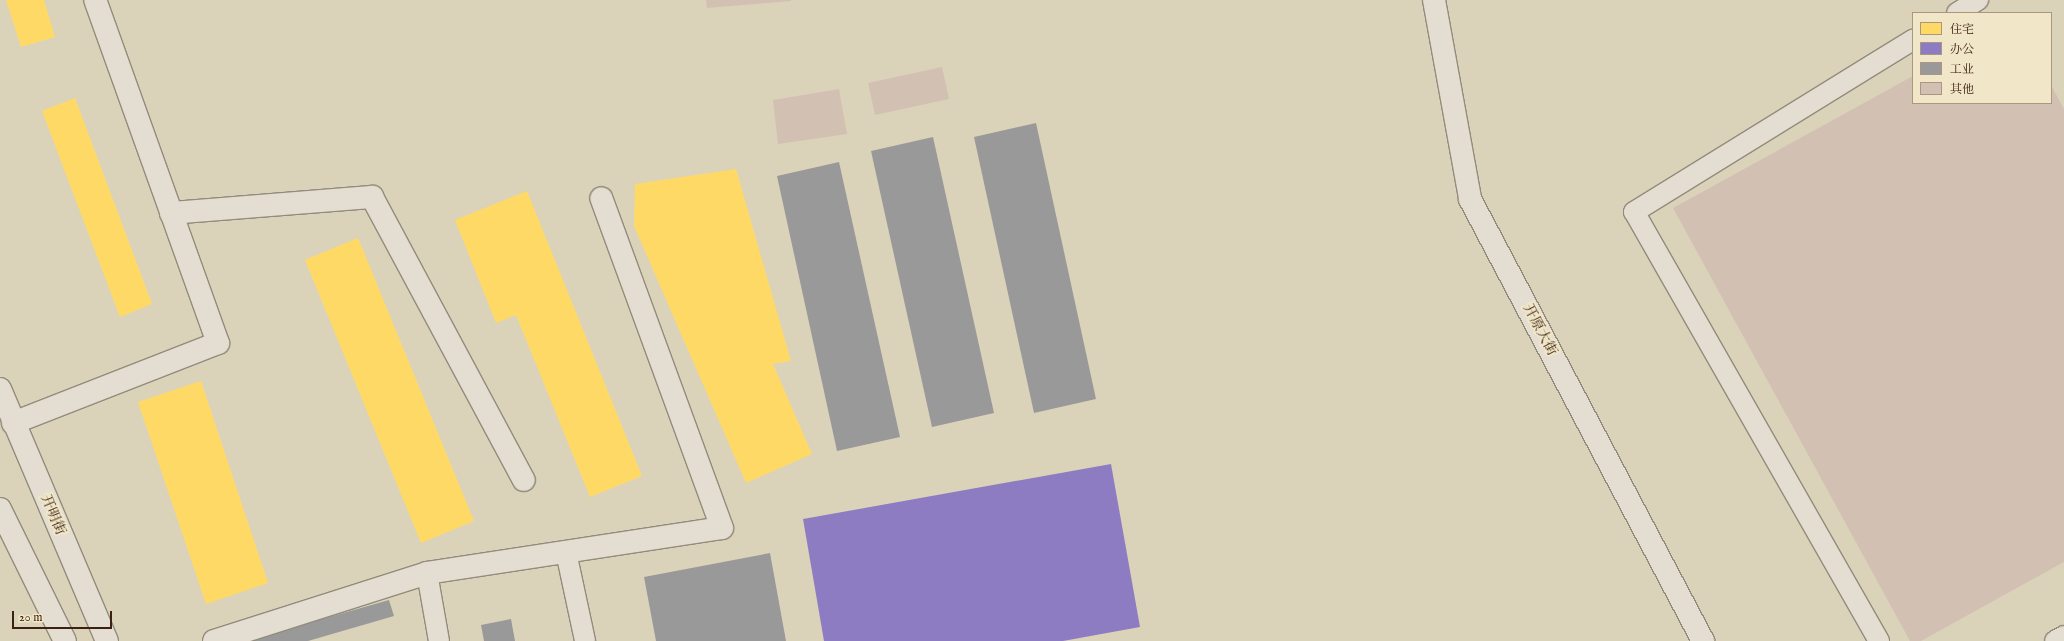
<!DOCTYPE html>
<meta charset="utf-8">
<style>
body{margin:0}
#map{position:relative;width:2064px;height:641px;overflow:hidden;background:#dbd3b9;font-family:"IM FELL English","Noto Serif SC",serif}
div>[style]{position:absolute}
[style*='--x']{left:calc(var(--x)*1px);top:calc(var(--y)*1px);width:calc(var(--w)*1px);rotate:calc(var(--a)*1deg)}
.homes>*{inset:0;background:#ffd966}
.offices>*{inset:0;background:#8e7cc3}
.industry>*{inset:0;background:#999}
.building>*{inset:0;background:#d2c1b2}
.roads{filter:drop-shadow(1px 0 #938b7b) drop-shadow(-1px 0 #938b7b) drop-shadow(0 1px #938b7b) drop-shadow(0 -1px #938b7b)}
.lane>*{height:20px;margin:-10px;padding:0 10px;transform-origin:10px;border-radius:10px;background:#e3ded1}
.street>*{height:22px;margin:-11px;padding:0 11px;transform-origin:11px;border-radius:11px;background:#e3ded1}
.secondary>*{height:22px;margin:-11px;padding:0 11px;transform-origin:11px;border-radius:11px;background:#e3ded1}
span{translate:-50% -50%;white-space:nowrap;text-align:center;line-height:1.15;-webkit-text-stroke:4px #f1e7c8;paint-order:stroke}
.street-label{font-size:14px;color:#3c2112}
.legend{position:absolute;left:1912px;top:12px;width:140px;height:92px;box-sizing:border-box;background:#f1e7c8;border:1px solid #a9987f;margin:0;padding:5px 7px;list-style:none;font-size:12px;color:#3c2112}
.legend li{display:flex;align-items:center;gap:8px;height:20px}
.legend b{width:20px;border:1px solid #a9987f}
.scale{position:absolute;left:12px;top:611px;width:100px;height:18px;box-sizing:border-box;border:2px solid #3c2112;border-top:0;padding-left:5px;font-size:12px;line-height:14px;white-space:nowrap;color:#3c2112;-webkit-text-stroke:3px #f1e7c8;paint-order:stroke}
</style>
<div id="map">
<div class="homes">
<i style="clip-path:polygon(6px 0,44px 0,55px 37px,21px 47px)"></i>
<i style="clip-path:polygon(75px 98px,152px 304px,120px 317px,42px 111px)"></i>
<i style="clip-path:polygon(736px 169px,791px 361px,773px 364px,812px 454px,746px 483px,634px 226px,635px 184px)"></i>
<i style="clip-path:polygon(527px 191px,642px 476px,590px 497px,516px 315px,496px 323px,455px 220px)"></i>
<i style="clip-path:polygon(358px 238px,474px 521px,421px 543px,305px 260px)"></i>
<i style="clip-path:polygon(201px 381px,268px 583px,206px 604px,138px 402px)"></i>
</div>
<div class="offices">
<i style="clip-path:polygon(1111px 464px,1140px 627px,1063px 641px,824px 641px,803px 519px)"></i>
</div>
<div class="industry">
<i style="clip-path:polygon(1036px 123px,1096px 399px,1034px 413px,974px 137px)"></i>
<i style="clip-path:polygon(933px 137px,994px 413px,932px 427px,871px 151px)"></i>
<i style="clip-path:polygon(839px 162px,900px 437px,837px 451px,777px 176px)"></i>
<i style="clip-path:polygon(770px 553px,786px 641px,656px 641px,644px 577px)"></i>
<i style="clip-path:polygon(389px 600px,394px 616px,308px 641px,255px 641px,255px 638px)"></i>
<i style="clip-path:polygon(511px 619px,515px 641px,484px 641px,481px 625px)"></i>
</div>
<div class="building">
<i style="clip-path:polygon(706px 0,791px 0,791px 1px,707px 8px)"></i>
<i style="clip-path:polygon(942px 67px,949px 99px,875px 115px,868px 83px)"></i>
<i style="clip-path:polygon(1913px 76px,1913px 103px,2051px 103px,2051px 85px,2064px 109px,2064px 562px,1921px 641px,1910px 641px,1673px 208px)"></i>
<i style="clip-path:polygon(839px 89px,847px 134px,778px 144px,773px 100px)"></i>
</div>
<div class="roads">
<div class="lane">
<i style="--x:1957;--y:13;--w:25;--a:-32"></i>
<i style="--x:566;--y:552;--w:91;--a:77.9"></i>
<i style="--x:427;--y:573;--w:69;--a:80"></i>
<i style="--x:1879;--y:641;--w:494;--a:-119.7"></i>
<i style="--x:1634;--y:212;--w:328;--a:-31.7"></i>
<i style="--x:2055;--y:641;--w:10;--a:-29"></i>
</div>
<div class="street">
<i style="--x:1434;--y:0;--w:202;--a:79.7"></i>
<i style="--x:1470;--y:199;--w:500;--a:62.2"></i>
<i style="--x:171;--y:213;--w:202;--a:-4.6"></i>
<i style="--x:372;--y:197;--w:321;--a:61.8"></i>
<i style="--x:13;--y:423;--w:220;--a:-21.3"></i>
<i style="--x:218;--y:343;--w:364;--a:-109.7"></i>
<i style="--x:214;--y:641;--w:224;--a:-17.7"></i>
<i style="--x:427;--y:573;--w:298;--a:-8.7"></i>
<i style="--x:722;--y:528;--w:351;--a:-110.1"></i>
</div>
<div class="secondary">
<i style="--x:0;--y:389;--w:274;--a:67"></i>
<i style="--x:0;--y:509;--w:147;--a:63.8"></i>
</div>
</div>
<div class="street-label">
<span style="left:1540px;top:330px;rotate:62deg">开原大街</span>
<span style="left:53px;top:515px;rotate:67deg">开明街</span>
</div>
<ul class="legend">
<li><b style="height:11px;background:#ffd966"></b>住宅</li>
<li><b style="height:11px;background:#8e7cc3"></b>办公</li>
<li><b style="height:11px;background:#999"></b>工业</li>
<li><b style="height:11px;background:#d2c1b2"></b>其他</li>
</ul>
<div class="scale">20 m</div>
</div>
